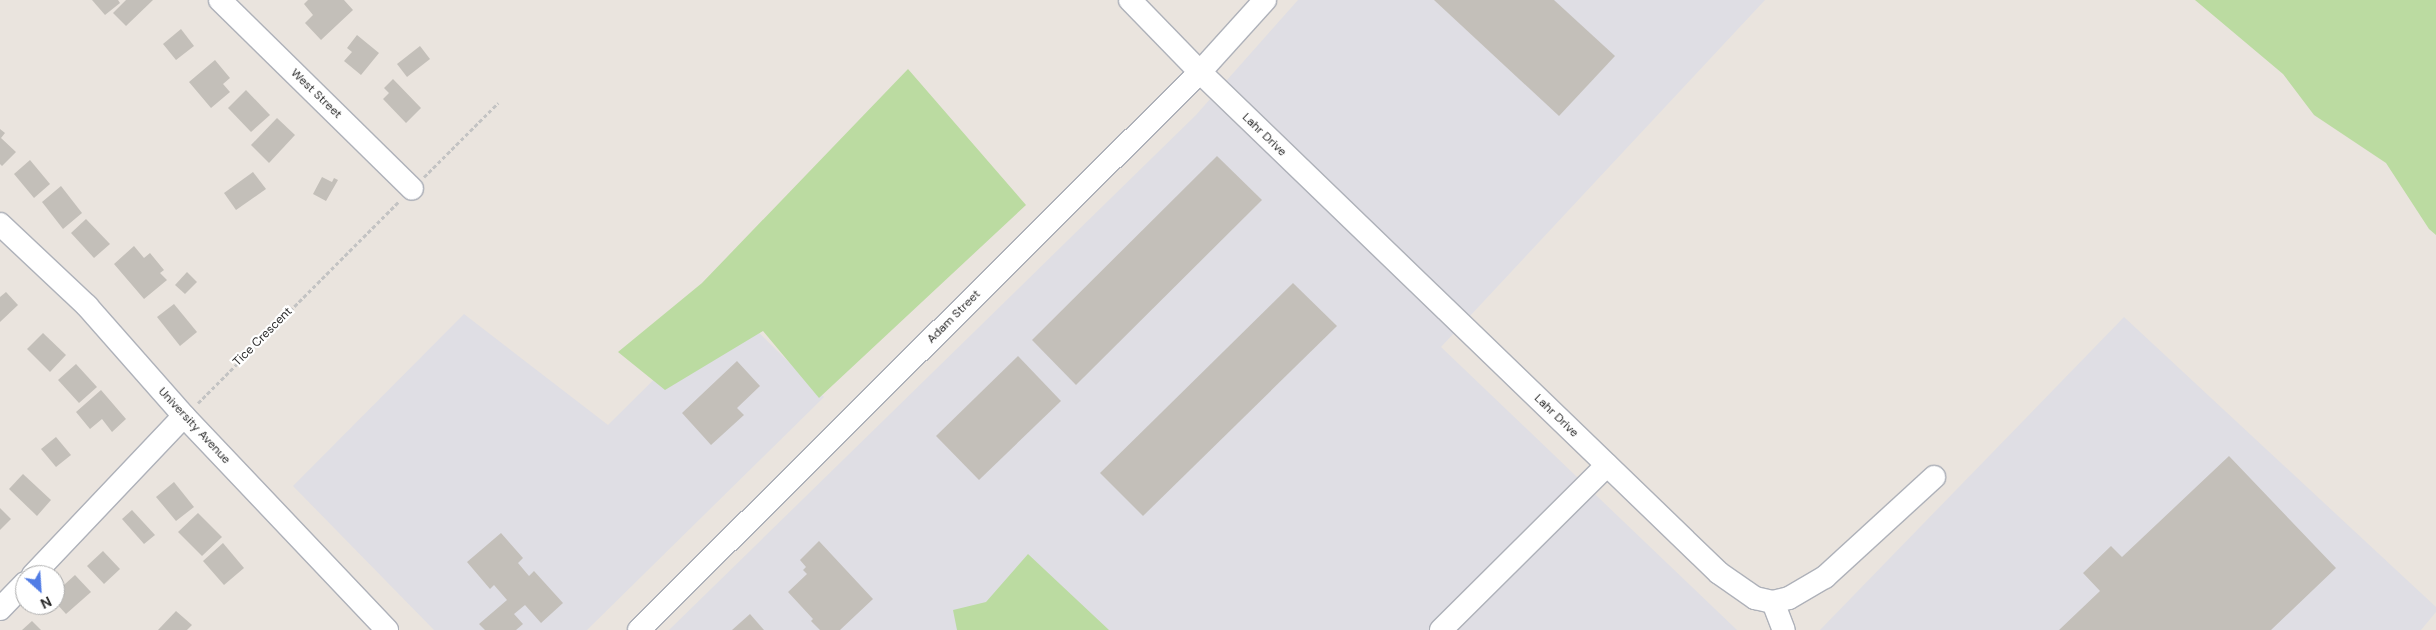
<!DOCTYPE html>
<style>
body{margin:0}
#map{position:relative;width:2436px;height:630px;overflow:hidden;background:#eae4de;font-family:"DM Sans",sans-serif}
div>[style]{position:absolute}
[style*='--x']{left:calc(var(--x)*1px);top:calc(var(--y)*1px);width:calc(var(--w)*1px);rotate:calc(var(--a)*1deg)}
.industrial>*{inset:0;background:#dfdee4}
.green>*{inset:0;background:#bbdba1}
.building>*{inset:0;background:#c3bfb9}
.path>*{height:3px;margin-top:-1.5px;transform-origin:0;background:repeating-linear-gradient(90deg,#c3c3c3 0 4px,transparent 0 6.5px)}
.roads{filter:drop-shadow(1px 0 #aeb1b9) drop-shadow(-1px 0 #aeb1b9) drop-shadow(0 1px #aeb1b9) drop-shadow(0 -1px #aeb1b9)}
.minor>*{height:22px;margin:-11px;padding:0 11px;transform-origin:11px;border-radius:11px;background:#fff}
span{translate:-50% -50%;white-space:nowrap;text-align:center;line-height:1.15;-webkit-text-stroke:4.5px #fff;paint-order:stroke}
.street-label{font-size:12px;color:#2a2a2a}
.north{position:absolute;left:15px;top:565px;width:50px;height:50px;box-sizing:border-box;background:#fff;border:1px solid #aaa;border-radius:50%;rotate:154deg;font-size:14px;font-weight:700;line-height:20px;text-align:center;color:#2a2a2a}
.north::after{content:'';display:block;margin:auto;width:18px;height:22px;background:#517ce5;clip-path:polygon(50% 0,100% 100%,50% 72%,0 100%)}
</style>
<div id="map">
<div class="industrial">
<i style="clip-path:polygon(1298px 0,1765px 0,1441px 347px,1737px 630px,669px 630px,1196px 115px)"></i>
<i style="clip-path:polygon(730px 304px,824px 397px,587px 630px,434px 630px,293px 486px,464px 314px,608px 425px)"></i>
<i style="clip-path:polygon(2124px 317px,2436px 607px,2436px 612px,2421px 630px,1820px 630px)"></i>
</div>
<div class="green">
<i style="clip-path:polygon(2195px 0,2436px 0,2436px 235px,2429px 229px,2386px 163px,2314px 115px,2283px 74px)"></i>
<i style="clip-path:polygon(908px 69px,1026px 205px,819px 398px,763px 331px,665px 390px,618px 352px,702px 283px)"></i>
<i style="clip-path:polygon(1028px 554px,1109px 630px,957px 630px,953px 610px,986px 602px)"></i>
</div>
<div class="building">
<i style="clip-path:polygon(92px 0,118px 0,120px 3px,105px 15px)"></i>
<i style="clip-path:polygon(126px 0,153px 0,126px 26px,113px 13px)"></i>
<i style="clip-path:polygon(308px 0,344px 0,353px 10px,321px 40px,305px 23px,313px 15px,304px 4px)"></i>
<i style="clip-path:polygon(1434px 0,1554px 0,1615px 56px,1559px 116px)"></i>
<i style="clip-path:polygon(181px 29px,194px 46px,176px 60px,163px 44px)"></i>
<i style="clip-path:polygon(357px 35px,379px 53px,361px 75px,344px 61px,352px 52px,347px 48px)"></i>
<i style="clip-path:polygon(420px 46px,430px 59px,407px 77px,397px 64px)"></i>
<i style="clip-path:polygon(215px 60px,230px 78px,223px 84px,230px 92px,211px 108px,189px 82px)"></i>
<i style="clip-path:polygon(393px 79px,421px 108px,406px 123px,383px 99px,389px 93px,384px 88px)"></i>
<i style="clip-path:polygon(246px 90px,270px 115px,251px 132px,228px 108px)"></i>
<i style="clip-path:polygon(277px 118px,295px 135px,269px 163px,251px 145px)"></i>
<i style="clip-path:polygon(0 129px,5px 133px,1px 138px,16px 152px,2px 166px,0 164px)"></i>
<i style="clip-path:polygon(1217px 156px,1262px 200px,1076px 385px,1032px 340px)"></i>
<i style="clip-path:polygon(30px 160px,50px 184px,34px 198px,14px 174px)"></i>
<i style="clip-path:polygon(253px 172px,266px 189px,236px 210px,224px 193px)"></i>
<i style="clip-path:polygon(322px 177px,332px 182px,334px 178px,338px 180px,326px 201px,313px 194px)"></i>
<i style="clip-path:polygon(61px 186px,82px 213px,63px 229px,42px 202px)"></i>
<i style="clip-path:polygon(86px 219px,110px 244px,94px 258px,71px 233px)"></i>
<i style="clip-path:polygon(134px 246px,144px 258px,150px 253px,164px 270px,160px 273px,167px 280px,144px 299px,114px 264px)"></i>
<i style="clip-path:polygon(187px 272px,197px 282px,185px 294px,175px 285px)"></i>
<i style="clip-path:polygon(1293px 283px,1337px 326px,1143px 516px,1100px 473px)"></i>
<i style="clip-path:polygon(6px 292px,18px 305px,0 322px,0 297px)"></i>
<i style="clip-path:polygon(174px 304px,197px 332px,180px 346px,157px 317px)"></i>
<i style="clip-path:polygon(43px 333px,66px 355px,50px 372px,27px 349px)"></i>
<i style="clip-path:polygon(1018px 356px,1061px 401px,979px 480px,936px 436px)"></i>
<i style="clip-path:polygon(737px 361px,760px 386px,737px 408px,744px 415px,711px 445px,682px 413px)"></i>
<i style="clip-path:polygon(76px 364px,97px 387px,79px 403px,58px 380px)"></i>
<i style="clip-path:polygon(101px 390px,126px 419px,112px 432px,102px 419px,90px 429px,76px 412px)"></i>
<i style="clip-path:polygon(56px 437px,71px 455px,56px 467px,41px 449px)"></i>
<i style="clip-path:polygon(2229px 456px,2336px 568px,2271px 630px,2059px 630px,2100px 591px,2083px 573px,2111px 546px,2122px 557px)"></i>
<i style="clip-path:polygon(23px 474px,51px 500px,37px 516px,9px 489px)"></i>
<i style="clip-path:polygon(174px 482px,194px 507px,176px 521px,156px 497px)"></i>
<i style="clip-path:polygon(0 508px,11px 519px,0 530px)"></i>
<i style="clip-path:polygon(132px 510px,155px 535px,144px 544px,122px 519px)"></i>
<i style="clip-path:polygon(198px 513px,222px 537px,202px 556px,178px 532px)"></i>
<i style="clip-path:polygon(501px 533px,523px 558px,518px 563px,529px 576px,534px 571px,563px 603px,541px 623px,525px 605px,514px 614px,523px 624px,516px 630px,485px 630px,479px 624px,507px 600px,494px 585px,490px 589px,467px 562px)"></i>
<i style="clip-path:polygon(819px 541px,873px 599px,840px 630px,820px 630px,811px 621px,813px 619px,788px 592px,807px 574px,803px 570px,806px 567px,800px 560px)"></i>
<i style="clip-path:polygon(223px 543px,244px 568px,224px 585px,203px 561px)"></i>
<i style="clip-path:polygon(103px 551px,120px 569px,104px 584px,87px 566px)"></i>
<i style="clip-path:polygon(75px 575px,91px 592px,66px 614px,55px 602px,55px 593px)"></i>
<i style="clip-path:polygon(176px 611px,192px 625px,187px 630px,158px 630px)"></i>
<i style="clip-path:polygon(750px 614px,764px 630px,732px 630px)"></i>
<i style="clip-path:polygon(32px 621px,41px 630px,22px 630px)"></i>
</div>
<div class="path">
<i style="--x:424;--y:177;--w:105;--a:-45"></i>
<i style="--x:198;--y:403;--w:284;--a:-45.1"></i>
</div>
<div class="roads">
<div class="minor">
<i style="--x:220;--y:0;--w:269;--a:44.5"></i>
<i style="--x:1130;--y:0;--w:100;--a:45.8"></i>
<i style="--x:1200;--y:72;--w:721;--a:43.99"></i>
<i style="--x:1719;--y:573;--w:44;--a:34.8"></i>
<i style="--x:1755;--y:598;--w:18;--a:13"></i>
<i style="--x:1773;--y:602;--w:16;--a:-14"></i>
<i style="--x:1789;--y:598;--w:42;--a:-30.3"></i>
<i style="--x:1825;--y:577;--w:148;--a:-42.5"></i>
<i style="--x:0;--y:224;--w:120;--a:43.3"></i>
<i style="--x:87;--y:306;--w:147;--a:48.6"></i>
<i style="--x:184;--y:416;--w:295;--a:46.5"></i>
<i style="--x:33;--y:575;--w:219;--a:-46.5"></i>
<i style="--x:1773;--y:602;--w:30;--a:69"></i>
<i style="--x:0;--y:609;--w:36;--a:-46"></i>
<i style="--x:639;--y:630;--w:791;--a:-44.85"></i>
<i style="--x:1200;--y:72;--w:97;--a:-47.9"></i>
<i style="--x:1441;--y:630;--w:234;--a:-44.8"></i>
</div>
</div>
<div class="street-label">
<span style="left:316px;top:94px;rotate:44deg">West Street</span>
<span style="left:1264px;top:135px;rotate:44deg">Lahr Drive</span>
<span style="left:954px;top:317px;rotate:-45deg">Adam Street</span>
<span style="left:263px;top:337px;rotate:-45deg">Tice Crescent</span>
<span style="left:1556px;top:416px;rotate:44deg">Lahr Drive</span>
<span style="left:194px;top:426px;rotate:47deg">University Avenue</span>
</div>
<div class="north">N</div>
</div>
